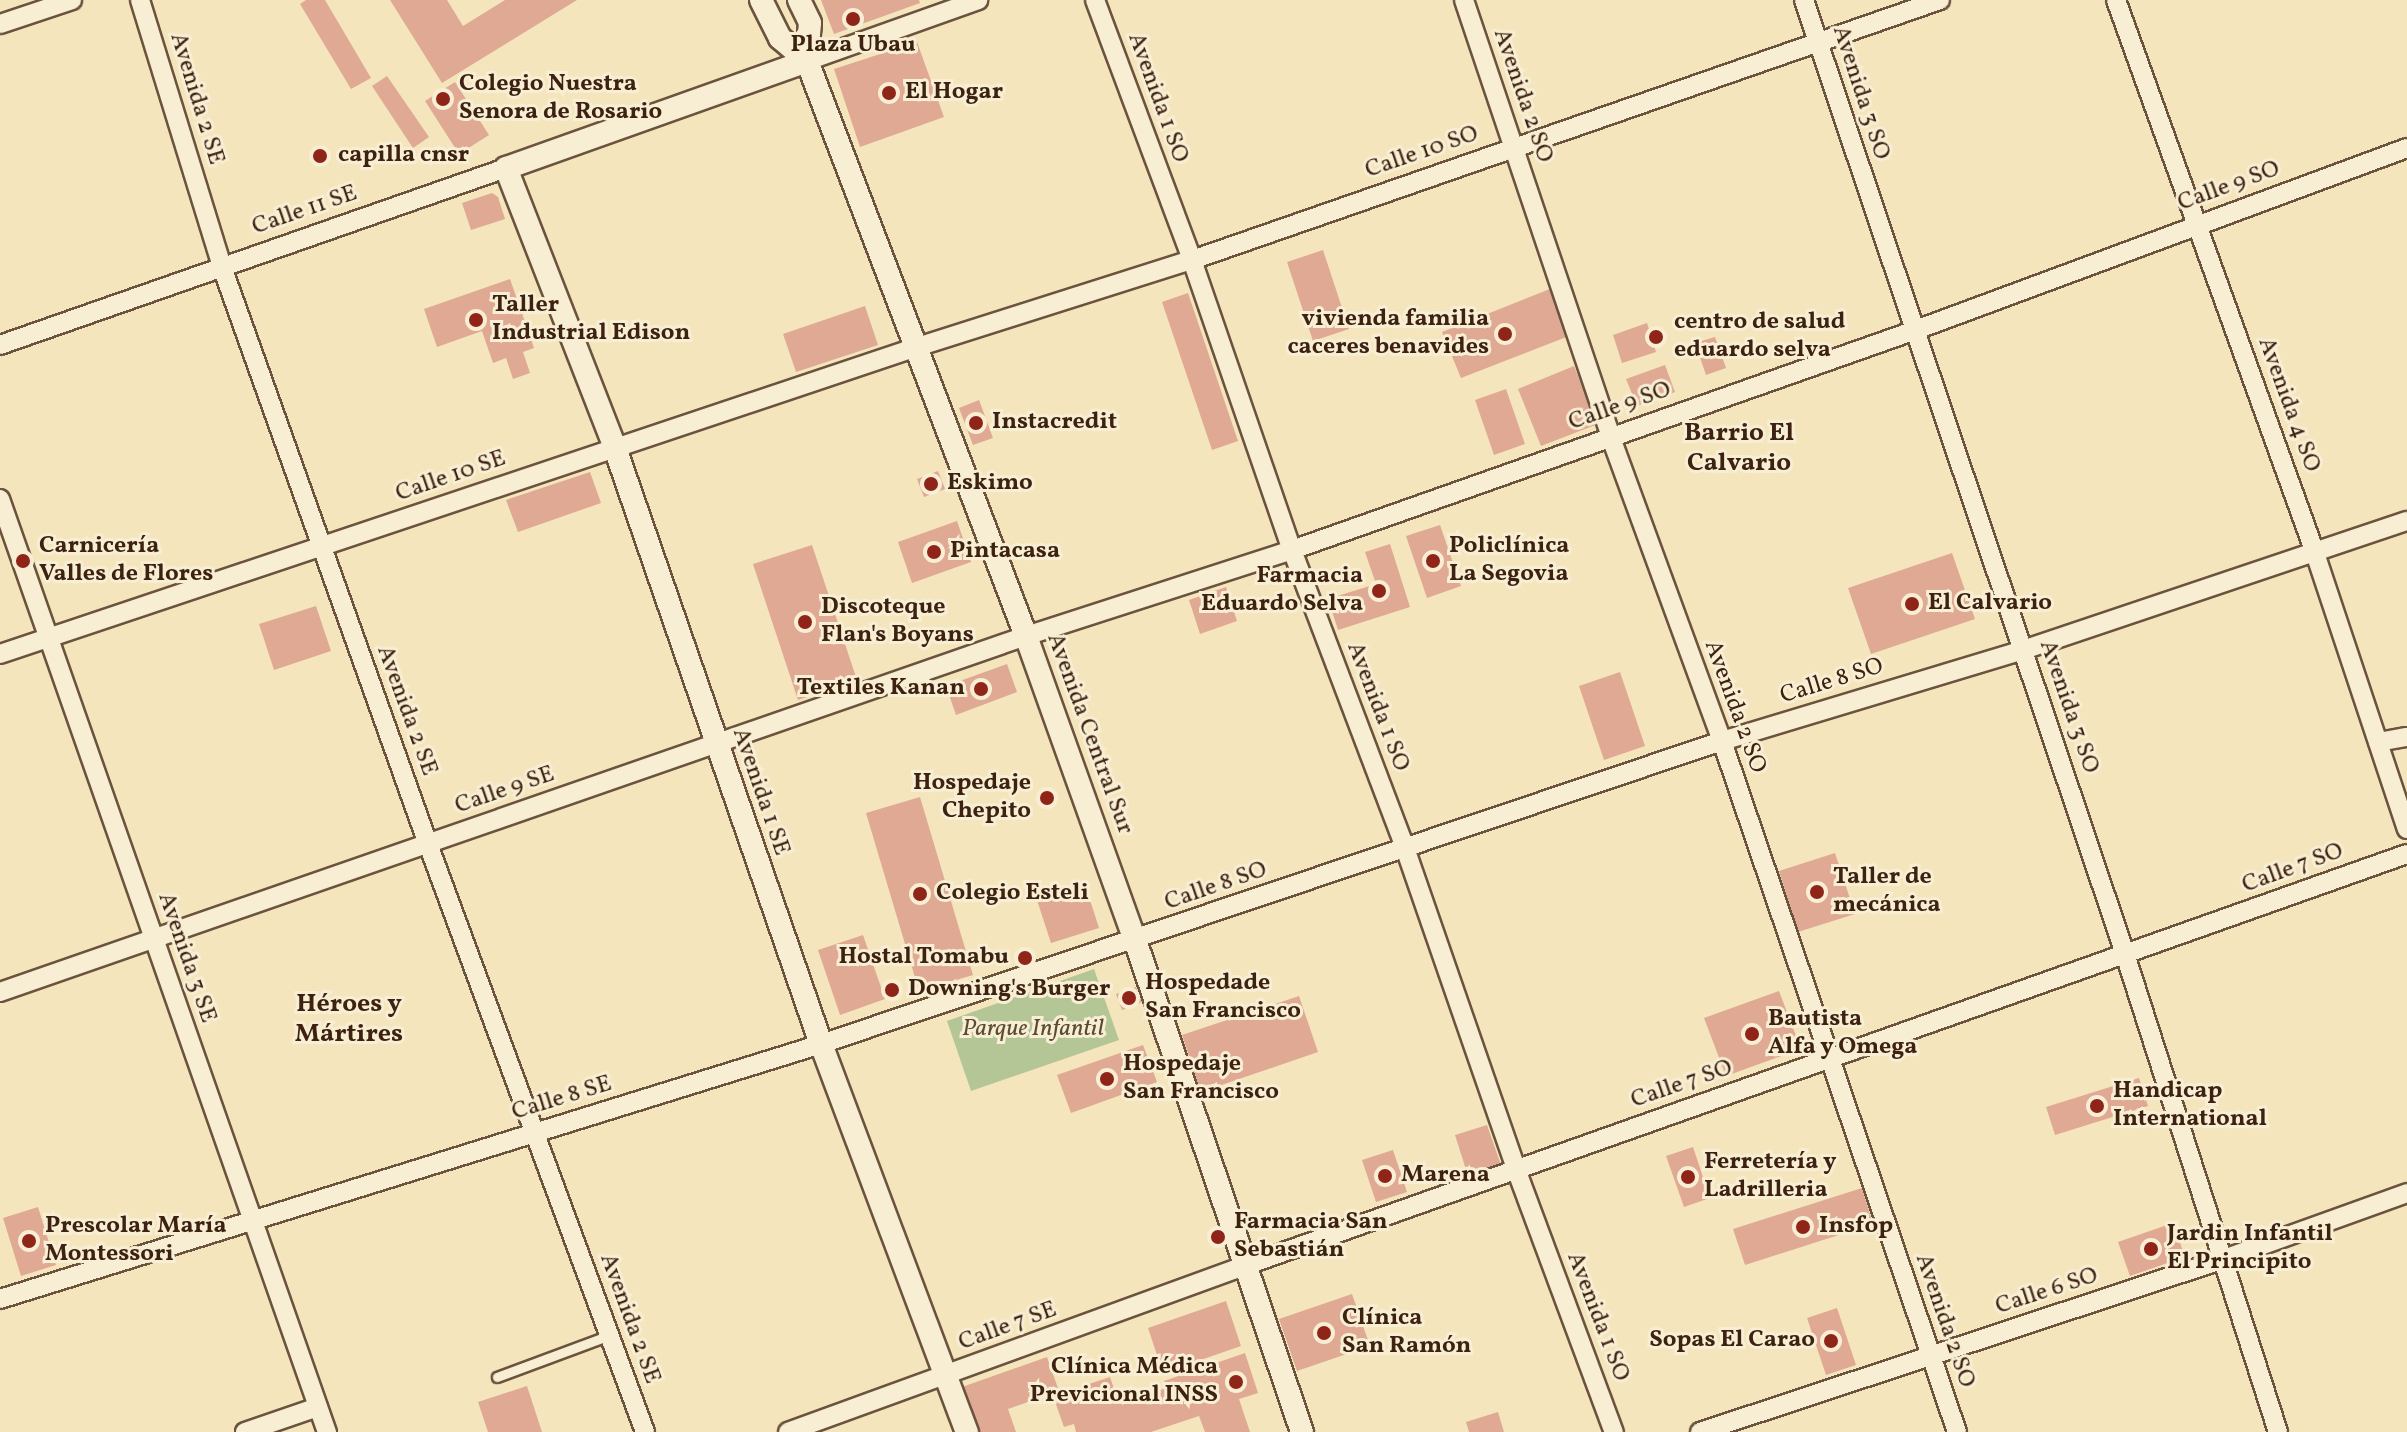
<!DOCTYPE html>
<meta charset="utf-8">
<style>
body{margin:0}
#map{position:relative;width:2407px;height:1432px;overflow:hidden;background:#f4e5bd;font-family:Vollkorn,serif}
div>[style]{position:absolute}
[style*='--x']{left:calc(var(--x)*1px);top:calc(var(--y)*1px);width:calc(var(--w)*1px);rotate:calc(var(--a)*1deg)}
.green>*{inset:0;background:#b5c696}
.building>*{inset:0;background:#dfa994}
.roads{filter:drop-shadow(2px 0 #6b533d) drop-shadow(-2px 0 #6b533d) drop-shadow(0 2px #6b533d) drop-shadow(0 -2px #6b533d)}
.service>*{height:9px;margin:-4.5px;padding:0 4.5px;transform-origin:4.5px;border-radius:4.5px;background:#f8eed4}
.minor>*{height:18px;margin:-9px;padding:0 9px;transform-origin:9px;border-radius:9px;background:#f8eed4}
.tertiary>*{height:22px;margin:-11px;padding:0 11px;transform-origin:11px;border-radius:11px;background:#f8eed4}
.dots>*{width:22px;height:22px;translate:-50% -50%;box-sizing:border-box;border:4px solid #f8eed4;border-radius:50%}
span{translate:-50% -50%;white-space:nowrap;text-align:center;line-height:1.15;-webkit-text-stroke:6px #f8eed4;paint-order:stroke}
.poi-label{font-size:24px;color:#3d2212;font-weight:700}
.left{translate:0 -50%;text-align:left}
.right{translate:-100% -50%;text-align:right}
.street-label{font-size:24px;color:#3d2212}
.park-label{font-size:24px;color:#5b4b33;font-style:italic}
.neighbourhood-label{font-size:26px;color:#3d2212;font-weight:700}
</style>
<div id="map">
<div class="green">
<i style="clip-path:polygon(1094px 969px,1119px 1040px,971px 1091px,947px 1021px)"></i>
</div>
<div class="building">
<i style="clip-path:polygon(306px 0,325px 0,371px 78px,351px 89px,300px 4px)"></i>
<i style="clip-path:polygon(390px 0,447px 0,463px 26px,505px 0,577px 0,442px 83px)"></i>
<i style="clip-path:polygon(821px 0,919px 0,920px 3px,834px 34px)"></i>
<i style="clip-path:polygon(917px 42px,944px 117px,860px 147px,834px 69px)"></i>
<i style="clip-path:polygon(387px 76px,429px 137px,413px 148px,372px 86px)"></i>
<i style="clip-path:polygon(455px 82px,489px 135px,459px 154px,425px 101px)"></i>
<i style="clip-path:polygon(492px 193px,498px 197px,505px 219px,471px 230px,462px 203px)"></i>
<i style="clip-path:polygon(1323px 250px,1349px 329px,1313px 341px,1287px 262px)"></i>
<i style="clip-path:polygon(510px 279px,534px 348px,523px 352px,530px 373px,513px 379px,506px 358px,493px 363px,482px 331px,437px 347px,424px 309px)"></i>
<i style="clip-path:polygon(1550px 289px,1569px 336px,1461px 378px,1442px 332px)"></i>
<i style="clip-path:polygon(1188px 293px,1238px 441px,1212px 450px,1162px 302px)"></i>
<i style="clip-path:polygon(865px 306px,878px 345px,796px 372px,783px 334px)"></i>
<i style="clip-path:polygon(1647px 323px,1656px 352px,1622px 363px,1613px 335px)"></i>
<i style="clip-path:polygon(1715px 337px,1726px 368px,1706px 375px,1695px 343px)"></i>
<i style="clip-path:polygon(1665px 365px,1675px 392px,1637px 406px,1626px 379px)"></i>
<i style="clip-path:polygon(1574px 366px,1598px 424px,1541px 446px,1518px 389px)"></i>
<i style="clip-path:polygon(1506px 389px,1525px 444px,1494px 455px,1475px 400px)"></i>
<i style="clip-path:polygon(979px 400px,993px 438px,973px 445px,959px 408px)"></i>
<i style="clip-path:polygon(938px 471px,945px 489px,924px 497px,917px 479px)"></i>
<i style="clip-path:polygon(590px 472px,601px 503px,518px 532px,506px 500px)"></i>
<i style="clip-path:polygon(957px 521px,971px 562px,912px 583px,898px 542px)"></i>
<i style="clip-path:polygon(1440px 525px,1461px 586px,1427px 598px,1406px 536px)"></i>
<i style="clip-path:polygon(1390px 544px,1410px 607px,1338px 630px,1328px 599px,1376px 584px,1365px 552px)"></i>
<i style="clip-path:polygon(812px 545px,857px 680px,798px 700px,753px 564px)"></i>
<i style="clip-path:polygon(1952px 553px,1975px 619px,1871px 654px,1848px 588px)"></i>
<i style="clip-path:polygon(1226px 587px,1237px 621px,1200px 634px,1189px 600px)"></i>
<i style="clip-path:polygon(316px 606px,331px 651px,274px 670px,259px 624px)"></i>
<i style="clip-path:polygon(1007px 664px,1017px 692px,956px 715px,946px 686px)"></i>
<i style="clip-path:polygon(1620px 672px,1645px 746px,1604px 760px,1579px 686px)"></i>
<i style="clip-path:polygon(920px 797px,973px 975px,919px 991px,866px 813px)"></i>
<i style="clip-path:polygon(1835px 853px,1855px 914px,1798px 932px,1779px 871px)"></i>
<i style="clip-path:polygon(1084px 881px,1099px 928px,1051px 943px,1036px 897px)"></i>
<i style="clip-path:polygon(863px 935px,885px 999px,840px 1015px,818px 950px)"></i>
<i style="clip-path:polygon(1136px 987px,1142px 1002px,1122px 1010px,1116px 994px)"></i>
<i style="clip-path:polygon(1779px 991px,1801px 1049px,1726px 1076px,1704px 1018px)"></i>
<i style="clip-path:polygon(1299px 996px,1318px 1052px,1201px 1092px,1182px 1035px)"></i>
<i style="clip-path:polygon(1143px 1045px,1157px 1082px,1071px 1113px,1057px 1075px)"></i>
<i style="clip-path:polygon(2139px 1078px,2148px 1106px,2055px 1135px,2046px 1107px)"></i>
<i style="clip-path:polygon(1487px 1125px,1501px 1165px,1468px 1176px,1455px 1135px)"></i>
<i style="clip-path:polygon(1693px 1147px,1710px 1198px,1684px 1207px,1666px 1156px)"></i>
<i style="clip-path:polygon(1393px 1150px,1407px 1192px,1376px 1202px,1362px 1160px)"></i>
<i style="clip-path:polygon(1862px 1188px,1873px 1224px,1745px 1265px,1733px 1229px)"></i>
<i style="clip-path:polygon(38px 1207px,56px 1265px,21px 1276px,3px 1218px)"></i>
<i style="clip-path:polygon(2173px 1223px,2185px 1257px,2130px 1276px,2118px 1242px)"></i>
<i style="clip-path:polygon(1352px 1294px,1370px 1346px,1297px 1371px,1279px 1319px)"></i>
<i style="clip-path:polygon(1226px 1301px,1241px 1346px,1163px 1373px,1148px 1328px)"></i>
<i style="clip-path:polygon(1837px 1308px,1856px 1365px,1826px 1375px,1807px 1318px)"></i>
<i style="clip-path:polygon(1245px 1353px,1258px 1393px,1239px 1399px,1250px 1432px,1205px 1432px,1199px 1416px,1151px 1432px,1076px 1432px,1074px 1424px,1064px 1427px,1053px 1396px,1110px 1377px,1119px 1404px,1166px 1388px,1164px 1381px)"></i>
<i style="clip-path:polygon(1047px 1357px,1059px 1391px,1008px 1409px,1016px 1432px,978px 1432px,962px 1387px)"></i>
<i style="clip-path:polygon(527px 1386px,542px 1432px,488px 1432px,478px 1402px)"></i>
<i style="clip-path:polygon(1498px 1412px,1504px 1432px,1469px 1432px,1466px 1422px)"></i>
</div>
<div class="roads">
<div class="service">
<i style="--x:497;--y:1377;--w:121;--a:-20.4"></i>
</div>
<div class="minor">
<i style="--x:140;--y:0;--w:279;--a:72.9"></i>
<i style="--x:222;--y:267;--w:613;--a:70.35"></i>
<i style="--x:428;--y:844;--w:627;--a:69.74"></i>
<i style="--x:1095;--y:0;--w:278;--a:69.5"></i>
<i style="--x:1192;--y:260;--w:307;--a:71"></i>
<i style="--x:1292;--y:550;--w:319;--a:69.2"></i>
<i style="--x:1405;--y:848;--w:340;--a:70.9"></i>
<i style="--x:1516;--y:1169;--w:281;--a:69.6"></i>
<i style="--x:1464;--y:0;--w:459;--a:71.4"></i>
<i style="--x:1610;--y:435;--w:326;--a:69.9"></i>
<i style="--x:1722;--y:741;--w:730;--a:71.22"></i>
<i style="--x:1804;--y:0;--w:1007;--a:71.4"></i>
<i style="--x:2125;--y:954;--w:502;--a:72.25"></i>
<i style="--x:2116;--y:0;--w:585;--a:70.2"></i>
<i style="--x:2314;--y:550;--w:294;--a:71.6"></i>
<i style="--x:0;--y:24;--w:76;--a:-18.4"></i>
<i style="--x:807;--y:61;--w:182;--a:-19.6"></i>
<i style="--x:0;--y:345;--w:536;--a:-19.28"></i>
<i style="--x:0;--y:499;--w:989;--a:70.69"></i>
<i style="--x:0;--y:654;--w:967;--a:-18.51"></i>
<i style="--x:917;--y:347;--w:288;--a:-17.6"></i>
<i style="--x:1192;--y:260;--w:792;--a:-19.17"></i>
<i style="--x:2378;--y:742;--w:29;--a:-10"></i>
<i style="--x:0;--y:992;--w:1086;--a:-19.14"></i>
<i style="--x:1026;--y:636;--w:280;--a:-17.9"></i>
<i style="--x:1292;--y:550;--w:658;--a:-19.43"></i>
<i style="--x:1913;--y:331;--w:527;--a:-20.33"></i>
<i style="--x:0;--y:1299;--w:860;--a:-17.25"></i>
<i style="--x:821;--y:1044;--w:951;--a:-18.59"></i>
<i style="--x:1722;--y:741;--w:314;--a:-16.8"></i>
<i style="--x:2023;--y:650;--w:405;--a:-18.6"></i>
<i style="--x:245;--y:1432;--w:77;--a:-18.9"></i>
<i style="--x:788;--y:1432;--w:485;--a:-20"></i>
<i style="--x:1244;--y:1266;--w:1234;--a:-19.51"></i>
<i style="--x:1700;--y:1432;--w:552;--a:-18.27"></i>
<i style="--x:2224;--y:1259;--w:195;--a:-19.8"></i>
</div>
<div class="tertiary">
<i style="--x:761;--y:0;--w:42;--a:63.4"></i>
<i style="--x:780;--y:38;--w:35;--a:40"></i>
<i style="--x:799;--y:0;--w:25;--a:64"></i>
<i style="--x:810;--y:23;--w:38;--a:95"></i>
<i style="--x:807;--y:61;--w:615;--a:69.15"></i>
<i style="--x:1026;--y:636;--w:323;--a:70.3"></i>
<i style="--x:1135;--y:940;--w:520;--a:71.25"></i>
<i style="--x:807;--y:61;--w:319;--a:160.4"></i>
<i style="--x:506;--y:168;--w:300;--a:68.7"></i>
<i style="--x:615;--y:448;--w:631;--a:70.93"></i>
<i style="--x:821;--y:1044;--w:415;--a:69.4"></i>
</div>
</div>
<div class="dots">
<i style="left:853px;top:19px;background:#8f2418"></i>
<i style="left:889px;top:93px;background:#8f2418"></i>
<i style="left:443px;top:99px;background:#8f2418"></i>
<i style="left:320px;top:156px;background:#8f2418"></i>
<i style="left:476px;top:320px;background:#8f2418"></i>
<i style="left:1505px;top:334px;background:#8f2418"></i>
<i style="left:1656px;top:337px;background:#8f2418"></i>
<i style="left:976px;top:423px;background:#8f2418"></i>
<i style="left:931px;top:484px;background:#8f2418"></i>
<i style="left:934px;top:552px;background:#8f2418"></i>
<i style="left:23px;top:561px;background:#8f2418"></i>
<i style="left:1433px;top:561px;background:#8f2418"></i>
<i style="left:1379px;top:591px;background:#8f2418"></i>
<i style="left:1912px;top:604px;background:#8f2418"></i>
<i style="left:805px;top:622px;background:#8f2418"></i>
<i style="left:981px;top:689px;background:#8f2418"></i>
<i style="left:1047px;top:798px;background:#8f2418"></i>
<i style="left:1817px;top:892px;background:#8f2418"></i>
<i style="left:920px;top:894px;background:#8f2418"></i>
<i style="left:1025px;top:958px;background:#8f2418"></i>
<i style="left:892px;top:990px;background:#8f2418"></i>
<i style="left:1129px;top:998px;background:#8f2418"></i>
<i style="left:1752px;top:1034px;background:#8f2418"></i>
<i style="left:1107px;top:1079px;background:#8f2418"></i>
<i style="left:2097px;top:1106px;background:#8f2418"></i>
<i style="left:1385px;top:1176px;background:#8f2418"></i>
<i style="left:1688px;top:1177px;background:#8f2418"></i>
<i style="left:1803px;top:1227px;background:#8f2418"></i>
<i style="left:1218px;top:1237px;background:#8f2418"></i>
<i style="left:29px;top:1241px;background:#8f2418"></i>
<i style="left:2151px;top:1249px;background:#8f2418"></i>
<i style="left:1324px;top:1333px;background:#8f2418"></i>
<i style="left:1831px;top:1341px;background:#8f2418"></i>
<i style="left:1236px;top:1382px;background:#8f2418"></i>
</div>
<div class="poi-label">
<span style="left:853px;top:46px">Plaza Ubau</span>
<span class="left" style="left:459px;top:99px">Colegio Nuestra<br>Senora de Rosario</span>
<span class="left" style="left:905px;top:93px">El Hogar</span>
<span class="left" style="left:338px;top:156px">capilla cnsr</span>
<span class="left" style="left:492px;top:320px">Taller<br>Industrial Edison</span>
<span class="right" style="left:1489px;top:334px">vivienda familia<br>caceres benavides</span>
<span class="left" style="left:1674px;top:337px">centro de salud<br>eduardo selva</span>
<span class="left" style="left:992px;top:423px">Instacredit</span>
<span class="left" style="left:947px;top:484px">Eskimo</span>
<span class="left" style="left:39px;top:561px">Carnicería<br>Valles de Flores</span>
<span class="left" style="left:1449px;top:561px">Policlínica<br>La Segovia</span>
<span class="left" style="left:950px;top:552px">Pintacasa</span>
<span class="right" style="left:1363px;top:591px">Farmacia<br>Eduardo Selva</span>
<span class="left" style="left:1928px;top:604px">El Calvario</span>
<span class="left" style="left:821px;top:622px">Discoteque<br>Flan's Boyans</span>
<span class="right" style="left:965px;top:689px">Textiles Kanan</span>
<span class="right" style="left:1031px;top:798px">Hospedaje<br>Chepito</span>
<span class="left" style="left:1833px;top:892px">Taller de<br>mecánica</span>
<span class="left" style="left:936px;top:894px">Colegio Esteli</span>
<span class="right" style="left:1009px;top:958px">Hostal Tomabu</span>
<span class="left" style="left:1145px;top:998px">Hospedade<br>San Francisco</span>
<span class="left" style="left:908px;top:990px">Downing's Burger</span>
<span class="left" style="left:1768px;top:1034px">Bautista<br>Alfa y Omega</span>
<span class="left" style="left:1123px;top:1079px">Hospedaje<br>San Francisco</span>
<span class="left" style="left:2113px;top:1106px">Handicap<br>International</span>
<span class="left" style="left:1704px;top:1177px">Ferretería y<br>Ladrilleria</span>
<span class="left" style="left:1401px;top:1176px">Marena</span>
<span class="left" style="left:1234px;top:1237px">Farmacia San<br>Sebastián</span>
<span class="left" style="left:45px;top:1241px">Prescolar María<br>Montessori</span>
<span class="left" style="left:1819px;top:1227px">Insfop</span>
<span class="left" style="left:2167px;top:1249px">Jardin Infantil<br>El Principito</span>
<span class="left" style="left:1342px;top:1333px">Clínica<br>San Ramón</span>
<span class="right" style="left:1815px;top:1341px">Sopas El Carao</span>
<span class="right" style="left:1218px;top:1382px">Clínica Médica<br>Previcional INSS</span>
</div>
<div class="street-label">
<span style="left:1860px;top:93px;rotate:72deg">Avenida 3 SO</span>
<span style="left:1522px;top:96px;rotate:71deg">Avenida 2 SO</span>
<span style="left:1157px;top:98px;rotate:70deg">Avenida 1 SO</span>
<span style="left:196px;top:99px;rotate:73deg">Avenida 2 SE</span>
<span style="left:1422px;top:153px;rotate:-19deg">Calle 10 SO</span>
<span style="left:2229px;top:187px;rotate:-20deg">Calle 9 SO</span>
<span style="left:305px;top:211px;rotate:-19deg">Calle 11 SE</span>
<span style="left:2288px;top:405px;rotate:70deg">Avenida 4 SO</span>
<span style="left:1620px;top:407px;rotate:-19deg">Calle 9 SO</span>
<span style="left:451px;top:477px;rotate:-19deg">Calle 10 SE</span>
<span style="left:1832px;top:682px;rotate:-17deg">Calle 8 SO</span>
<span style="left:1377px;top:707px;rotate:69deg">Avenida 1 SO</span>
<span style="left:1734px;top:707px;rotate:70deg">Avenida 2 SO</span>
<span style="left:2068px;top:707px;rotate:71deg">Avenida 3 SO</span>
<span style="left:406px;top:711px;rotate:70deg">Avenida 2 SE</span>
<span style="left:1089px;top:734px;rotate:70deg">Avenida Central Sur</span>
<span style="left:505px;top:791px;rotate:-19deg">Calle 9 SE</span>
<span style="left:760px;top:792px;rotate:71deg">Avenida 1 SE</span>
<span style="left:2293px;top:869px;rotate:-20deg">Calle 7 SO</span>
<span style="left:1216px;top:887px;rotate:-19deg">Calle 8 SO</span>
<span style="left:186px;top:958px;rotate:71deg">Avenida 3 SE</span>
<span style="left:1682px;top:1085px;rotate:-19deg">Calle 7 SO</span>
<span style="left:562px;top:1099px;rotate:-17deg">Calle 8 SE</span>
<span style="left:2047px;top:1292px;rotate:-18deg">Calle 6 SO</span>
<span style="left:1597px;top:1317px;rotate:69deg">Avenida 1 SO</span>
<span style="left:629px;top:1319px;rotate:70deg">Avenida 2 SE</span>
<span style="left:1944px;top:1321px;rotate:71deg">Avenida 2 SO</span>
<span style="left:1008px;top:1327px;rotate:-20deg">Calle 7 SE</span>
</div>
<div class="park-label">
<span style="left:1033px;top:1030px">Parque Infantil</span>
</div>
<div class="neighbourhood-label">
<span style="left:1739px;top:449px">Barrio El<br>Calvario</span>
<span style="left:349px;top:1020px">Héroes y<br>Mártires</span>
</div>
</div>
